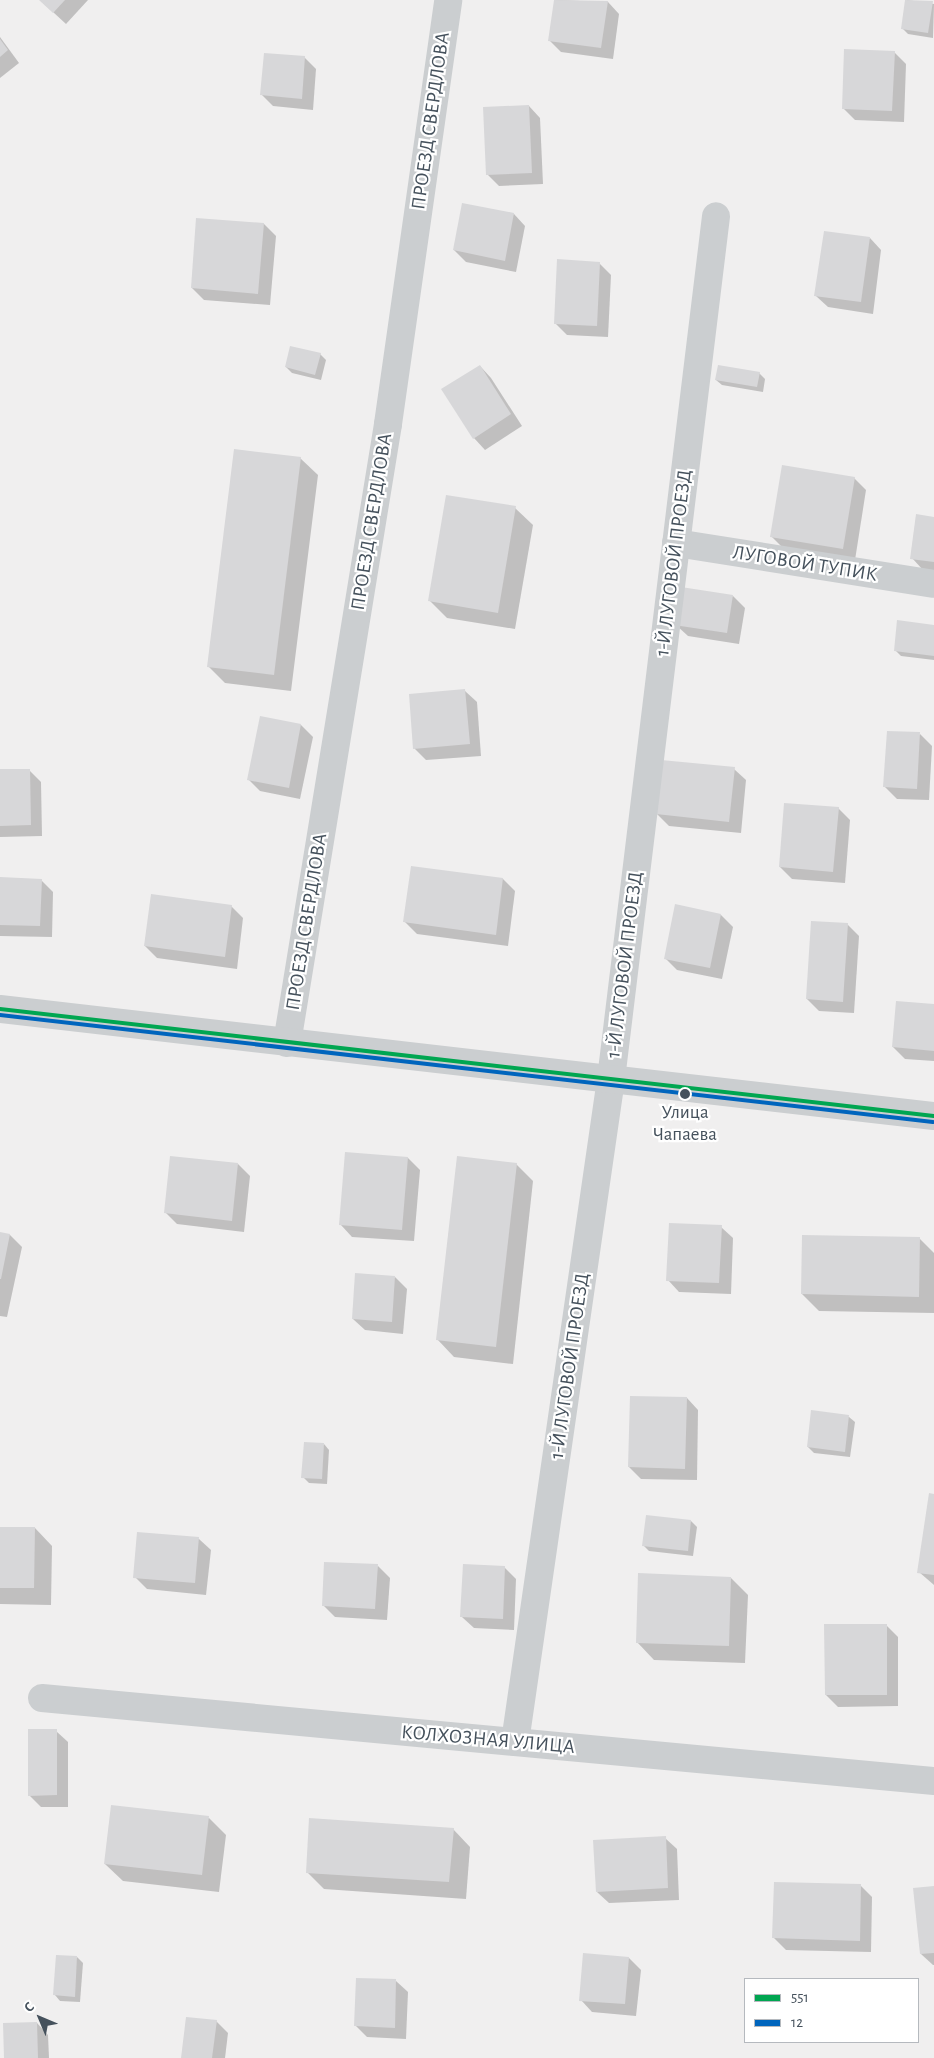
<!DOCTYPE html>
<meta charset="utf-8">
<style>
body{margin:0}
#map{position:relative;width:934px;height:2058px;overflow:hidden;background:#f0efef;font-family:"Alegreya Sans",sans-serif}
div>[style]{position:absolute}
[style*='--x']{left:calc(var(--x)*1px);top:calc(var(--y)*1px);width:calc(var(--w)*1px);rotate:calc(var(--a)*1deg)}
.shadow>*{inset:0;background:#0003}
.building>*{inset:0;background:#d7d7d9}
.minor>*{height:28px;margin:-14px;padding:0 14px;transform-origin:14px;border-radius:14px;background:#cbced0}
.tertiary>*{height:28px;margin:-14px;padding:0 14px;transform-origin:14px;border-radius:14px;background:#cbced0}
.bus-1>*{height:4px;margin:-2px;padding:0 2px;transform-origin:2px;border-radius:2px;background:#00a651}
.bus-2>*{height:4px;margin:-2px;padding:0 2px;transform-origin:2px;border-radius:2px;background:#0065bd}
.dots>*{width:14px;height:14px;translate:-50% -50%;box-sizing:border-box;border:2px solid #fff;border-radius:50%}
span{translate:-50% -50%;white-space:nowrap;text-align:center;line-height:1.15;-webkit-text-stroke:4.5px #fff;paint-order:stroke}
.bus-label{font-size:19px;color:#45515c}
.street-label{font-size:20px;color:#45515c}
.legend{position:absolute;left:744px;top:1978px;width:175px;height:65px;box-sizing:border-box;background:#fff;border:1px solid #b5b9be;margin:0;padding:6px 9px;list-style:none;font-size:15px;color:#45515c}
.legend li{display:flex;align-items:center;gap:10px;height:25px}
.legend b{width:25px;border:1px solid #b5b9be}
.north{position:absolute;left:15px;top:1993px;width:50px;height:50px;-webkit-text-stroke:4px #fff;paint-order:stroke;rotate:315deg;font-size:14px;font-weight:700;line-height:20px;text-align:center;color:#45515c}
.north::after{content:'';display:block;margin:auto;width:18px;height:22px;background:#45515c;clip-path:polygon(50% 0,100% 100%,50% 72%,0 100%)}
</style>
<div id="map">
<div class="shadow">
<i style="clip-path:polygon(40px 0,88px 0,66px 24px)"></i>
<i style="clip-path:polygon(555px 0,608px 2px,619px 14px,613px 59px,561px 52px,549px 40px)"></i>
<i style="clip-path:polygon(907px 0,934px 4px,933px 38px,908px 34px,902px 28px)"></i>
<i style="clip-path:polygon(0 37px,19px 63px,0 78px)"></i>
<i style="clip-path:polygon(894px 52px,906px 64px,904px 122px,855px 120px,843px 108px)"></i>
<i style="clip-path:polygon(304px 57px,316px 69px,313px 110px,273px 106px,262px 95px)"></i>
<i style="clip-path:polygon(529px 106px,540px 118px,543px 184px,499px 186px,487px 174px)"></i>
<i style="clip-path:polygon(514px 214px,525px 226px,516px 272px,466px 262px,454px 250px)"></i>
<i style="clip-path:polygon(197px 219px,264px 224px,276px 236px,270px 305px,204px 300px,192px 288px)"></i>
<i style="clip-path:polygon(870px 238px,881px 250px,873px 314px,828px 307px,816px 296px)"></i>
<i style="clip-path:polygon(599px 263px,611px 275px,608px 337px,567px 335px,555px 323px)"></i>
<i style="clip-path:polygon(320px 354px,326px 360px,321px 380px,292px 373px,286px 367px)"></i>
<i style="clip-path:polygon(480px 366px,491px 378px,522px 426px,485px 450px,474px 438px)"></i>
<i style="clip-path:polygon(759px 373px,765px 379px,763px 392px,722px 385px,716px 380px)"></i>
<i style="clip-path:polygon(300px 458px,318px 475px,291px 691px,225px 683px,208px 666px)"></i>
<i style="clip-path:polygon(854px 478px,866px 490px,855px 560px,783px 548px,771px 536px)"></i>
<i style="clip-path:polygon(515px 508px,533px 525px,515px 629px,447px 618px,430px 601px)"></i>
<i style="clip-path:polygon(934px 518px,934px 571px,923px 570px,912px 558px)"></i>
<i style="clip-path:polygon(733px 596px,745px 608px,739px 644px,688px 636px,676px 625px)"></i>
<i style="clip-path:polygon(934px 626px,934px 660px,901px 656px,895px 650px)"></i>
<i style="clip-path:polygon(465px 691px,477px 702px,481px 756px,426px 760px,414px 748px)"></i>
<i style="clip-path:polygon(261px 717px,301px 725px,313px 737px,300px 799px,260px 791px,248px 779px)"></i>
<i style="clip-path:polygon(920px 734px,932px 746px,929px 800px,897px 799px,885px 787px)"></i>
<i style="clip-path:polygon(734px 769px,746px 780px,741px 833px,669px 826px,657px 814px)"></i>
<i style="clip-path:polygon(29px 770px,41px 782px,42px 836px,0 837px,0 771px)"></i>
<i style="clip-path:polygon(838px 808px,850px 820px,845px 883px,792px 879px,780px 867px)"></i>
<i style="clip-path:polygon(412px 868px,503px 879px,515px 891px,508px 946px,417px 934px,405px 922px)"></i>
<i style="clip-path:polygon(0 878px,41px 880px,53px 892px,52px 937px,0 936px)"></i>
<i style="clip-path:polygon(231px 906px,243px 918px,237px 969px,157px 958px,145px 946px)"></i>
<i style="clip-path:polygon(676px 906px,721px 915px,733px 927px,722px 979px,677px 970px,665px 958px)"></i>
<i style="clip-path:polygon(847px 924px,859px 936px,854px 1013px,819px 1011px,807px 999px)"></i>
<i style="clip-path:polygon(934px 1005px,934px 1061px,905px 1059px,893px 1047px)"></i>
<i style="clip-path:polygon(346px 1153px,408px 1158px,420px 1170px,414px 1241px,352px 1237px,341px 1225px)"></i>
<i style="clip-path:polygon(238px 1164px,250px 1176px,244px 1232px,177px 1224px,165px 1212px)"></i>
<i style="clip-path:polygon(516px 1164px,533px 1181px,513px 1364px,454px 1357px,437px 1339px)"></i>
<i style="clip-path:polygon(721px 1227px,733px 1238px,731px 1294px,679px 1292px,668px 1280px)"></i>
<i style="clip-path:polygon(0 1233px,10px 1235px,22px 1247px,7px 1317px,0 1316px)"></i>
<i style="clip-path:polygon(919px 1238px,934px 1253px,934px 1313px,819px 1311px,802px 1294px)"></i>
<i style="clip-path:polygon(395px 1277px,407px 1289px,403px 1334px,365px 1330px,353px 1319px)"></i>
<i style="clip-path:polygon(687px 1398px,698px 1410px,697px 1480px,641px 1479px,629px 1467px)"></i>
<i style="clip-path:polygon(812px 1412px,849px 1417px,855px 1422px,850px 1457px,814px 1453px,808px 1447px)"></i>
<i style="clip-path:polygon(324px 1444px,329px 1450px,327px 1484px,309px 1483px,303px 1477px)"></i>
<i style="clip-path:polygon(934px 1495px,934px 1585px,919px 1572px)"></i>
<i style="clip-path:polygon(691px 1521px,697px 1527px,693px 1556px,649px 1551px,643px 1545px)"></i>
<i style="clip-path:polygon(0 1528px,35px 1528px,52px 1546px,51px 1605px,0 1604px)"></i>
<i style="clip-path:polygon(139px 1533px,199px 1539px,211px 1550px,206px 1595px,147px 1589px,135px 1577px)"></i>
<i style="clip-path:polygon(378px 1566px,390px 1578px,387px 1620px,335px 1617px,323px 1605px)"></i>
<i style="clip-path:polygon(504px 1567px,516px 1579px,514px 1630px,474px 1628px,462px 1617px)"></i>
<i style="clip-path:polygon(731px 1578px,748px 1595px,745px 1663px,654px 1660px,637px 1642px)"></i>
<i style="clip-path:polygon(886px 1625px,898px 1637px,898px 1706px,838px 1707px,826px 1695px)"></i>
<i style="clip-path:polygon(56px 1731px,68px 1742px,68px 1807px,41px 1807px,29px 1795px)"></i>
<i style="clip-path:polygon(209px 1818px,226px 1835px,219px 1892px,123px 1881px,105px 1864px)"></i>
<i style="clip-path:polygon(453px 1829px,470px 1847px,466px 1899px,324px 1889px,307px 1872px)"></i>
<i style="clip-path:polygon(665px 1838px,677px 1849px,679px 1900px,609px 1903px,597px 1892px)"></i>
<i style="clip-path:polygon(860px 1885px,872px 1897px,871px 1952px,786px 1950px,774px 1938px)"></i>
<i style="clip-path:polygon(934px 1887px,934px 1965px,933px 1965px,921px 1954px)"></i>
<i style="clip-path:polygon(77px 1957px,83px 1963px,80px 2002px,60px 2001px,55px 1995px)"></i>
<i style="clip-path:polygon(629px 1958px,641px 1970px,636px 2016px,592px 2012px,581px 2000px)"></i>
<i style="clip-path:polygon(396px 1981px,408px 1992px,406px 2039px,367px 2037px,355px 2025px)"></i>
<i style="clip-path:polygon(216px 2021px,228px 2033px,225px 2058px,182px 2058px)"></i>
<i style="clip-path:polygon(37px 2023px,48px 2035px,49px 2058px,5px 2058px)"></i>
</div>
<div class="building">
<i style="clip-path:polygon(39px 0,65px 0,53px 13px)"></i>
<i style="clip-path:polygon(554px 0,608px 1px,601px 48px,548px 41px)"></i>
<i style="clip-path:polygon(905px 0,933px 1px,928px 33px,901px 29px)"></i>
<i style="clip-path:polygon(0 39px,8px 50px,0 57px)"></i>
<i style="clip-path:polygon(844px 49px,895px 51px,892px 111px,842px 109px)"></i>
<i style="clip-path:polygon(264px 53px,305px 56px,302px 99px,260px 95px)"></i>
<i style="clip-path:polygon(529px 105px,532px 173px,486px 175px,483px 107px)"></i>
<i style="clip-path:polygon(462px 203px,514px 213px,505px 261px,453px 250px)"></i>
<i style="clip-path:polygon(196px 218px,264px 223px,258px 294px,191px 288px)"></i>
<i style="clip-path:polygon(824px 231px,870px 237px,861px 302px,814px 296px)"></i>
<i style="clip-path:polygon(557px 259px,600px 262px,597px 326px,554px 324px)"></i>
<i style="clip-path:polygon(290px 346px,321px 353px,315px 375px,285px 367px)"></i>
<i style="clip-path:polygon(480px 365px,511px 414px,473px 439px,441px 389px)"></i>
<i style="clip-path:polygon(718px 365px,760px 372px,757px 387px,715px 380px)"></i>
<i style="clip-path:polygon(234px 449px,301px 457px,274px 675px,207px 667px)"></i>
<i style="clip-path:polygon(782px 465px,855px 477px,843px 549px,770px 537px)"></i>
<i style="clip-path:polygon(446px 495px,516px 506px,498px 613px,428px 601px)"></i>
<i style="clip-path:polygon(916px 514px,934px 517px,934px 562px,910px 559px)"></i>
<i style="clip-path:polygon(681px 587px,733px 595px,727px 633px,674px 625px)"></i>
<i style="clip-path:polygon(897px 620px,934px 625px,934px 656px,894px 651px)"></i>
<i style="clip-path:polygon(465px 689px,470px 744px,413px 749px,409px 694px)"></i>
<i style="clip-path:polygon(260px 716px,301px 724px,289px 788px,247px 780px)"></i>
<i style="clip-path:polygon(887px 731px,920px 732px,917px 789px,883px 787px)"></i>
<i style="clip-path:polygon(661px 760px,735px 767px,729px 822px,656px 814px)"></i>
<i style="clip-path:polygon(0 769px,30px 769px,31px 825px,0 826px)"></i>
<i style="clip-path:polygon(784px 803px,839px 807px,833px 872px,779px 867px)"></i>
<i style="clip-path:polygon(411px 866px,503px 878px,496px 935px,403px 922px)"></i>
<i style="clip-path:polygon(0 877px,42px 879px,40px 926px,0 925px)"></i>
<i style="clip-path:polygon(151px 894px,232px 905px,225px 957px,144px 946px)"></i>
<i style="clip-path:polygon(675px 904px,721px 914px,710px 968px,664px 959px)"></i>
<i style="clip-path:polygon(811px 921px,848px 923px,843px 1002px,806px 999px)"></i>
<i style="clip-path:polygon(896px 1001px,934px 1004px,934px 1051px,892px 1047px)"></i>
<i style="clip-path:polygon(345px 1152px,408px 1157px,402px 1230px,339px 1225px)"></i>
<i style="clip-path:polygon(170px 1156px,238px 1163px,232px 1221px,164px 1213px)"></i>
<i style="clip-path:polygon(457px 1156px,517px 1163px,496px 1347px,436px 1340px)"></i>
<i style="clip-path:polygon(669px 1223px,722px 1225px,719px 1283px,666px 1281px)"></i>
<i style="clip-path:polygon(0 1232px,10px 1234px,1px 1279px,0 1279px)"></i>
<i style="clip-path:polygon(802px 1235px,920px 1237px,919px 1297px,801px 1294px)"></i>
<i style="clip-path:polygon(355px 1273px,395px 1276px,392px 1322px,352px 1319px)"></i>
<i style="clip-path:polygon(630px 1396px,687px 1397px,685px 1469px,628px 1467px)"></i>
<i style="clip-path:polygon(811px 1410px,849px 1415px,845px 1452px,807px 1447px)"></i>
<i style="clip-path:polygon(304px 1442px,324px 1443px,322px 1479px,301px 1478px)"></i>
<i style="clip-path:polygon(929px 1493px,934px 1494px,934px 1575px,917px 1573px)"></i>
<i style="clip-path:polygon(646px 1515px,691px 1520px,688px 1551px,642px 1546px)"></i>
<i style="clip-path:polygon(0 1527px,35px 1527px,34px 1588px,0 1588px)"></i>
<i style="clip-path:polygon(137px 1532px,199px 1537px,195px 1583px,133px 1578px)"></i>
<i style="clip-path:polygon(324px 1562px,378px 1564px,375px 1609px,322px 1606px)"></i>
<i style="clip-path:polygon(463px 1564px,505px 1566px,503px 1619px,460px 1617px)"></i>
<i style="clip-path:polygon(638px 1573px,731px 1577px,729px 1646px,636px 1643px)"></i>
<i style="clip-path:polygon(824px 1624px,887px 1624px,887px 1695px,825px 1695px)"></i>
<i style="clip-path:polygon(28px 1729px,57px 1729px,57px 1795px,28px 1796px)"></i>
<i style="clip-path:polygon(111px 1805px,209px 1816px,202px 1875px,104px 1864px)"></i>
<i style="clip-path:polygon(309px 1818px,454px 1828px,449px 1882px,306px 1873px)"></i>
<i style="clip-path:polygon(666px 1836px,668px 1888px,596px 1892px,593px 1840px)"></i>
<i style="clip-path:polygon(774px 1882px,861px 1884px,860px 1941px,772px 1938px)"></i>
<i style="clip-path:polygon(934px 1886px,934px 1953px,920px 1954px,913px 1888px)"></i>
<i style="clip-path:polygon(583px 1953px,629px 1957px,625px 2004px,579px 2001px)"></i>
<i style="clip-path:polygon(56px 1955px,77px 1956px,75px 1997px,53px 1995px)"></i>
<i style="clip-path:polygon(356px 1978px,396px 1979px,395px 2028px,354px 2026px)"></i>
<i style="clip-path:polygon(186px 2017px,217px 2020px,212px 2058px,181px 2058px)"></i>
<i style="clip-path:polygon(37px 2022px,38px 2058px,4px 2058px,3px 2023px)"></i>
</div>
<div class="minor">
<i style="--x:676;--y:543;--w:261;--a:9"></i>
<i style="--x:287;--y:1043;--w:627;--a:-80.73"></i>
<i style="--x:388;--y:424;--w:428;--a:-81.9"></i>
<i style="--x:42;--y:1698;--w:896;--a:5.32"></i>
<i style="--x:515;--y:1742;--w:670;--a:-81.76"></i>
<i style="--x:611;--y:1079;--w:869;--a:-83.06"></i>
</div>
<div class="tertiary">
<i style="--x:0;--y:1009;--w:940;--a:6.54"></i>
</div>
<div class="bus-1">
<i style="--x:0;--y:1009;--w:940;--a:6.54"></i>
</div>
<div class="bus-2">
<i style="--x:0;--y:1015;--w:939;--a:6.54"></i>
</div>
<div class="dots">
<i style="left:685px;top:1094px;background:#45515c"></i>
</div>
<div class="bus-label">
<span style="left:685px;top:1124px">Улица<br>Чапаева</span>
</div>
<div class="street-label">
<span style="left:431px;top:121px;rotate:-82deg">ПРОЕЗД СВЕРДЛОВА</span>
<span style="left:372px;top:522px;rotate:-81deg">ПРОЕЗД СВЕРДЛОВА</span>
<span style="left:674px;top:563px;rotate:-83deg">1-Й ЛУГОВОЙ ПРОЕЗД</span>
<span style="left:805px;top:564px;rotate:9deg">ЛУГОВОЙ ТУПИК</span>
<span style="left:307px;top:922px;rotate:-81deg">ПРОЕЗД СВЕРДЛОВА</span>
<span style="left:625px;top:965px;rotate:-83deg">1-Й ЛУГОВОЙ ПРОЕЗД</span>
<span style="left:570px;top:1366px;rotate:-82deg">1-Й ЛУГОВОЙ ПРОЕЗД</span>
<span style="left:488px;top:1740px;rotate:5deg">КОЛХОЗНАЯ УЛИЦА</span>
</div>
<ul class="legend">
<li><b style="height:6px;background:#00a651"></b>551</li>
<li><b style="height:6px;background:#0065bd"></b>12</li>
</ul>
<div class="north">С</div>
</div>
